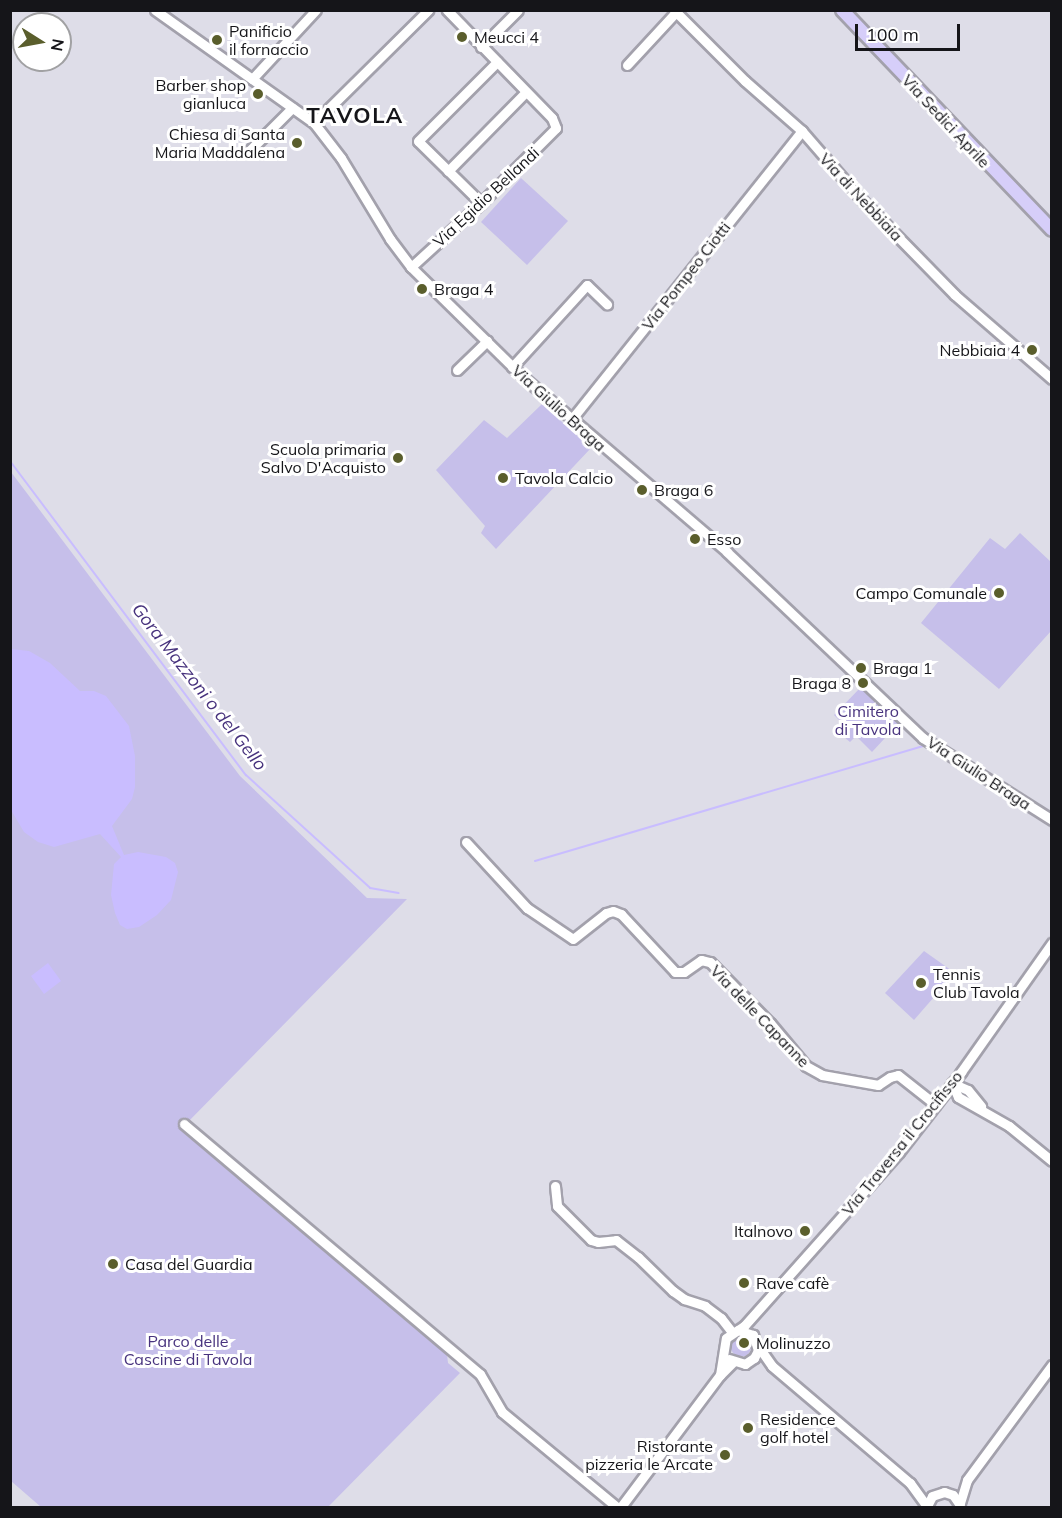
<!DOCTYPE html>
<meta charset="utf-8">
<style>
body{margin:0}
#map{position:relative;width:1062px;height:1518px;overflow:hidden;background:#dedde8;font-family:Mulish,sans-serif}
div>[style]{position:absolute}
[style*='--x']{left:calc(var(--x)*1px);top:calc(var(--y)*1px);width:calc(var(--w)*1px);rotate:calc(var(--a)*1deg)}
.green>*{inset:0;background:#c6bfea}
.round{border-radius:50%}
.water>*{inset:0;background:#c9bdff}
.stream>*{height:2px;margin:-1px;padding:0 1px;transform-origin:1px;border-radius:1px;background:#c9bdff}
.roads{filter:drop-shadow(2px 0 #a3a1ac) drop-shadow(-2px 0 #a3a1ac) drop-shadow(0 2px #a3a1ac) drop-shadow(0 -2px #a3a1ac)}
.minor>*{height:9px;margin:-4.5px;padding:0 4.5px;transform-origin:4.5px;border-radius:4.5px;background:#fff}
.major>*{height:12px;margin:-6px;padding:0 6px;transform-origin:6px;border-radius:6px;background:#d6cef9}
.dots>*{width:16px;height:16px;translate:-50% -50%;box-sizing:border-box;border:3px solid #fff;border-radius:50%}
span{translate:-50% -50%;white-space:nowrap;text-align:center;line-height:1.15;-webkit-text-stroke:6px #fff;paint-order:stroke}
.poi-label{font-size:16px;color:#151519}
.left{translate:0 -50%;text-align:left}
.right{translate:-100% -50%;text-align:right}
.street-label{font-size:16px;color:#151519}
.park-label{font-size:16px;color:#48337e}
.water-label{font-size:18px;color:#47327d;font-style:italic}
.district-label{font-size:22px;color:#151519;font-weight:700;letter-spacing:1.5px}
.frame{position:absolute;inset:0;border:12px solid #151519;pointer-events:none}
.north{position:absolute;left:12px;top:12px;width:60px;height:60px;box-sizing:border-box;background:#fff;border:2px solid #a1a1a3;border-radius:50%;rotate:101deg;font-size:16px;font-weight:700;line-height:24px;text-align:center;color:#151519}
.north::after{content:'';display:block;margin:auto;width:21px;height:27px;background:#5a5e2c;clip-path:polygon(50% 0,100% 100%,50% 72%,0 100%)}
.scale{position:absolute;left:855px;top:24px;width:105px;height:27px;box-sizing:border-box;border:3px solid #151519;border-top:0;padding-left:8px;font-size:18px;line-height:21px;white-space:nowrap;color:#151519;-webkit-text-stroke:4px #fff;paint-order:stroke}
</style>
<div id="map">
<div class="green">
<i style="clip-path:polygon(521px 178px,568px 221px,527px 265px,481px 222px)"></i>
<i style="clip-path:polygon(542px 404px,591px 448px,496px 549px,481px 533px,485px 526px,436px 470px,484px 420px,507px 438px)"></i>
<i style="clip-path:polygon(11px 472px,240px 776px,367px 898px,407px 899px,185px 1125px,289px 1219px,447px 1354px,448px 1363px,460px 1373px,328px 1507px,41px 1507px,11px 1481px)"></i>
<i style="clip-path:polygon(1020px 533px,1051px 562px,1051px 631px,999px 689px,921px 623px,990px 538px,1005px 549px)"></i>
<i style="clip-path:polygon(861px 687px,899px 723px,872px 752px,856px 736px,850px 742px,844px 737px,850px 731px,834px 715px)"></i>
<i style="clip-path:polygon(924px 951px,955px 973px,914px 1020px,885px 993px)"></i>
<i class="round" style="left:731px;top:1337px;width:20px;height:20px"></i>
</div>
<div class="water">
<i style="clip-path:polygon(11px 649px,29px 651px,50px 663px,80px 691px,94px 691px,106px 696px,129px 726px,135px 756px,135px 787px,132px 799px,112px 826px,124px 855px,138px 852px,166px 857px,175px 863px,178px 872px,171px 900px,157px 915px,139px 927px,127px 929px,120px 925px,115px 913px,111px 895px,114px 864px,121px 857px,100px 834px,54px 847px,38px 842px,24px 832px,11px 810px)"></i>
<i style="clip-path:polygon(48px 963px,61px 981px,44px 994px,31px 976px)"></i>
</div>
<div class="stream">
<i style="--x:10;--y:461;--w:393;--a:53.1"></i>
<i style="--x:246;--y:775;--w:168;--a:42.3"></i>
<i style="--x:370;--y:888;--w:29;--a:10"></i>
<i style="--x:535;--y:861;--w:404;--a:-16.5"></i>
</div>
<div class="roads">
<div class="minor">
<i style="--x:155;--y:10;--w:195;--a:35.4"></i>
<i style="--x:314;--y:123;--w:44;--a:52.4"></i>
<i style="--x:341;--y:158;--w:95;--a:58.8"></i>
<i style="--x:390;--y:239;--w:35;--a:53"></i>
<i style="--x:411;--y:267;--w:156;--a:44.5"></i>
<i style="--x:522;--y:376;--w:270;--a:40.6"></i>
<i style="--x:727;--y:552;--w:270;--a:43.5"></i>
<i style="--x:923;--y:738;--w:153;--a:32.4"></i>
<i style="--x:674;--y:10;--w:100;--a:45"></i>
<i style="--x:745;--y:81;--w:76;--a:41.3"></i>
<i style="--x:802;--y:131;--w:90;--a:49.1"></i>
<i style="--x:861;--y:199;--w:134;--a:45.6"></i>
<i style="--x:955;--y:295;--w:128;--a:40.9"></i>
<i style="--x:481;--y:47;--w:52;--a:-45"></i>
<i style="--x:627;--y:65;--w:72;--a:-47.2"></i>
<i style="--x:252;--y:79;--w:94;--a:-47.2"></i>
<i style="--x:314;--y:123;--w:161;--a:-44.7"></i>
<i style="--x:247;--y:153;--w:64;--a:-45"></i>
<i style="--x:448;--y:171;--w:111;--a:-45.4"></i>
<i style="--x:481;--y:203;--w:88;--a:-135.5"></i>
<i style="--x:418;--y:141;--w:112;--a:-45"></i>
<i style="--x:411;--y:267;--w:95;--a:-42.4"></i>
<i style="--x:481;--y:203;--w:106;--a:-45"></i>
<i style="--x:556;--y:128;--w:11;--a:-112"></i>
<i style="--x:552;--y:118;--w:151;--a:-134.2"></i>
<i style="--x:512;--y:367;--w:111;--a:-47.6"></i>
<i style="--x:587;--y:285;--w:28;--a:44"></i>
<i style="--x:457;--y:370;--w:42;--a:-44"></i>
<i style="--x:571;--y:420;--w:370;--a:-51.4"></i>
<i style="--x:466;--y:842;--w:90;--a:47.3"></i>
<i style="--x:527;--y:908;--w:55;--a:34"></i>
<i style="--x:573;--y:939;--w:42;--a:-38.2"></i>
<i style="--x:606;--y:913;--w:7;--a:-16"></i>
<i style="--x:613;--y:911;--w:9;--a:21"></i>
<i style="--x:621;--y:914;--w:79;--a:47"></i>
<i style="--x:675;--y:972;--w:9;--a:0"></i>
<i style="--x:684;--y:972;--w:21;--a:-35"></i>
<i style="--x:701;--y:960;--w:9;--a:13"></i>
<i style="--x:710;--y:962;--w:86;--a:45.5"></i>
<i style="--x:770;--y:1023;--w:56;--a:50.1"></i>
<i style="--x:806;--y:1066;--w:18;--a:29"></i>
<i style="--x:822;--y:1075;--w:57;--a:10.1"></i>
<i style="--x:878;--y:1085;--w:14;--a:-34"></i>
<i style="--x:890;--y:1077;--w:8;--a:-14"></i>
<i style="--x:898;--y:1075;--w:48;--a:38.3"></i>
<i style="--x:952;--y:1083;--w:15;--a:67"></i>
<i style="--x:958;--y:1097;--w:59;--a:29.6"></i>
<i style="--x:1009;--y:1126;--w:55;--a:39.1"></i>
<i style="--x:952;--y:1083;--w:17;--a:24"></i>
<i style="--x:968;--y:1090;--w:21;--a:51"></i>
<i style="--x:184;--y:1124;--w:387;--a:40.2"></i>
<i style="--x:480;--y:1374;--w:44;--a:59.9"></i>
<i style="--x:502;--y:1412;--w:151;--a:39.6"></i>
<i style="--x:555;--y:1186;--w:20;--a:84"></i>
<i style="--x:557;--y:1206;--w:48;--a:45"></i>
<i style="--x:591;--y:1240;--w:7;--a:16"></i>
<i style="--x:598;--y:1242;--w:18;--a:-6"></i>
<i style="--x:616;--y:1240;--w:28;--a:38"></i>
<i style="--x:638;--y:1257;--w:49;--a:44.2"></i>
<i style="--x:673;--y:1291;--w:14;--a:36"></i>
<i style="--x:684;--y:1299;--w:22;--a:18"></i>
<i style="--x:705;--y:1306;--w:20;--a:37"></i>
<i style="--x:721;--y:1318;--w:18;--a:52"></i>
<i style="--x:758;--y:1346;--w:24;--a:55"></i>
<i style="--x:772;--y:1366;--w:181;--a:40.3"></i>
<i style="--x:910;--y:1483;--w:27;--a:54"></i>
<i style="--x:729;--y:1359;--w:17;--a:17"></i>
<i style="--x:745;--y:1364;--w:11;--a:-34"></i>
<i style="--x:754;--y:1358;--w:9;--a:-63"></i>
<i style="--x:758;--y:1350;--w:16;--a:-108"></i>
<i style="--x:753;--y:1335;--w:16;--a:-162"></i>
<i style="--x:720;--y:1375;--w:37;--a:-81"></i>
<i style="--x:726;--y:1338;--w:22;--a:-34"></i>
<i style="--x:744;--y:1326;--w:233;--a:-48.3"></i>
<i style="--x:899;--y:1152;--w:101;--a:-52.2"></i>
<i style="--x:961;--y:1072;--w:158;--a:-54.8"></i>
<i style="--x:960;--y:1503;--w:24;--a:-73"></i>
<i style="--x:967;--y:1480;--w:143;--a:-53.5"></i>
<i style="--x:620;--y:1508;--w:166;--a:-53.1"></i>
<i style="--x:720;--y:1375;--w:18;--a:-45"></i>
<i style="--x:926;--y:1508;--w:13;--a:-63"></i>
<i style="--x:932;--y:1496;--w:13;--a:-18"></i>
<i style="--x:944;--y:1492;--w:9;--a:18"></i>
<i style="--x:953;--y:1495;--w:12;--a:55"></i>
</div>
<div class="major">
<i style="--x:842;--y:10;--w:304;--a:46.3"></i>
</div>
</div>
<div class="dots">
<i style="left:462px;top:37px;background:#5a5e2c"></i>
<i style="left:217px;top:40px;background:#5a5e2c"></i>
<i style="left:258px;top:94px;background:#5a5e2c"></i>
<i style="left:297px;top:143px;background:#5a5e2c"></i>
<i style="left:422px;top:289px;background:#5a5e2c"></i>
<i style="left:1032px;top:350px;background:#5a5e2c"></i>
<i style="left:398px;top:458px;background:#5a5e2c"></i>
<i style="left:503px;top:478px;background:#5a5e2c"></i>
<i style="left:642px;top:490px;background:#5a5e2c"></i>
<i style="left:695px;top:539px;background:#5a5e2c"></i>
<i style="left:999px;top:593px;background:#5a5e2c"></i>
<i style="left:861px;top:668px;background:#5a5e2c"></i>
<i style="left:863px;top:683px;background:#5a5e2c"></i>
<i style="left:921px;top:983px;background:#5a5e2c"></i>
<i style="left:805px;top:1231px;background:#5a5e2c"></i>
<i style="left:113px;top:1264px;background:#5a5e2c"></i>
<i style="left:744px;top:1283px;background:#5a5e2c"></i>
<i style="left:744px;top:1343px;background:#5a5e2c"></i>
<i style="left:748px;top:1428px;background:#5a5e2c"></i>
<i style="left:725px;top:1455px;background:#5a5e2c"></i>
</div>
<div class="poi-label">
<span class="left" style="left:229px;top:40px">Panificio<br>il fornaccio</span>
<span class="left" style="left:474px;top:37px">Meucci 4</span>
<span class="right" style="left:246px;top:94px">Barber shop<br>gianluca</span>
<span class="right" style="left:285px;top:143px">Chiesa di Santa<br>Maria Maddalena</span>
<span class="left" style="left:434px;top:289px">Braga 4</span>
<span class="right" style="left:1020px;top:350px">Nebbiaia 4</span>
<span class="right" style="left:386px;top:458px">Scuola primaria<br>Salvo D'Acquisto</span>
<span class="left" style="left:515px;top:478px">Tavola Calcio</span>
<span class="left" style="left:654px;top:490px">Braga 6</span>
<span class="left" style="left:707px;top:539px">Esso</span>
<span class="right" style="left:987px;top:593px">Campo Comunale</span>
<span class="left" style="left:873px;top:668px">Braga 1</span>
<span class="right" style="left:851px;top:683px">Braga 8</span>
<span class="left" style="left:933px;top:983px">Tennis<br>Club Tavola</span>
<span class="right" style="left:793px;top:1231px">Italnovo</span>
<span class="left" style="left:125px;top:1264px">Casa del Guardia</span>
<span class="left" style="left:756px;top:1283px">Rave cafè</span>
<span class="left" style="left:756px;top:1343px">Molinuzzo</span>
<span class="left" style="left:760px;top:1428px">Residence<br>golf hotel</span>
<span class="right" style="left:713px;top:1455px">Ristorante<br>pizzeria le Arcate</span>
</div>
<div class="street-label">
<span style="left:946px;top:121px;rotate:47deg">Via Sedici Aprile</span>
<span style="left:486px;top:197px;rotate:-43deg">Via Egidio Bellandi</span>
<span style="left:861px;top:197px;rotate:47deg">Via di Nebbiaia</span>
<span style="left:686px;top:276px;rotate:-52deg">Via Pompeo Ciotti</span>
<span style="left:559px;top:408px;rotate:42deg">Via Giulio Braga</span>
<span style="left:979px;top:773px;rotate:33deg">Via Giulio Braga</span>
<span style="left:760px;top:1016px;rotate:46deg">Via delle Capanne</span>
<span style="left:902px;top:1143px;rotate:-51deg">Via Traversa il Crocifisso</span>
</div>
<div class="park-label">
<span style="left:868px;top:720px">Cimitero<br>di Tavola</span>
<span style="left:188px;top:1350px">Parco delle<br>Cascine di Tavola</span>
</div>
<div class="water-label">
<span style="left:199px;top:687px;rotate:52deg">Gora Mazzoni o del Gello</span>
</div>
<div class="district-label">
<span style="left:355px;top:116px">TAVOLA</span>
</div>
<div class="frame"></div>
<div class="north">N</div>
<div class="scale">100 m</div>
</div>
